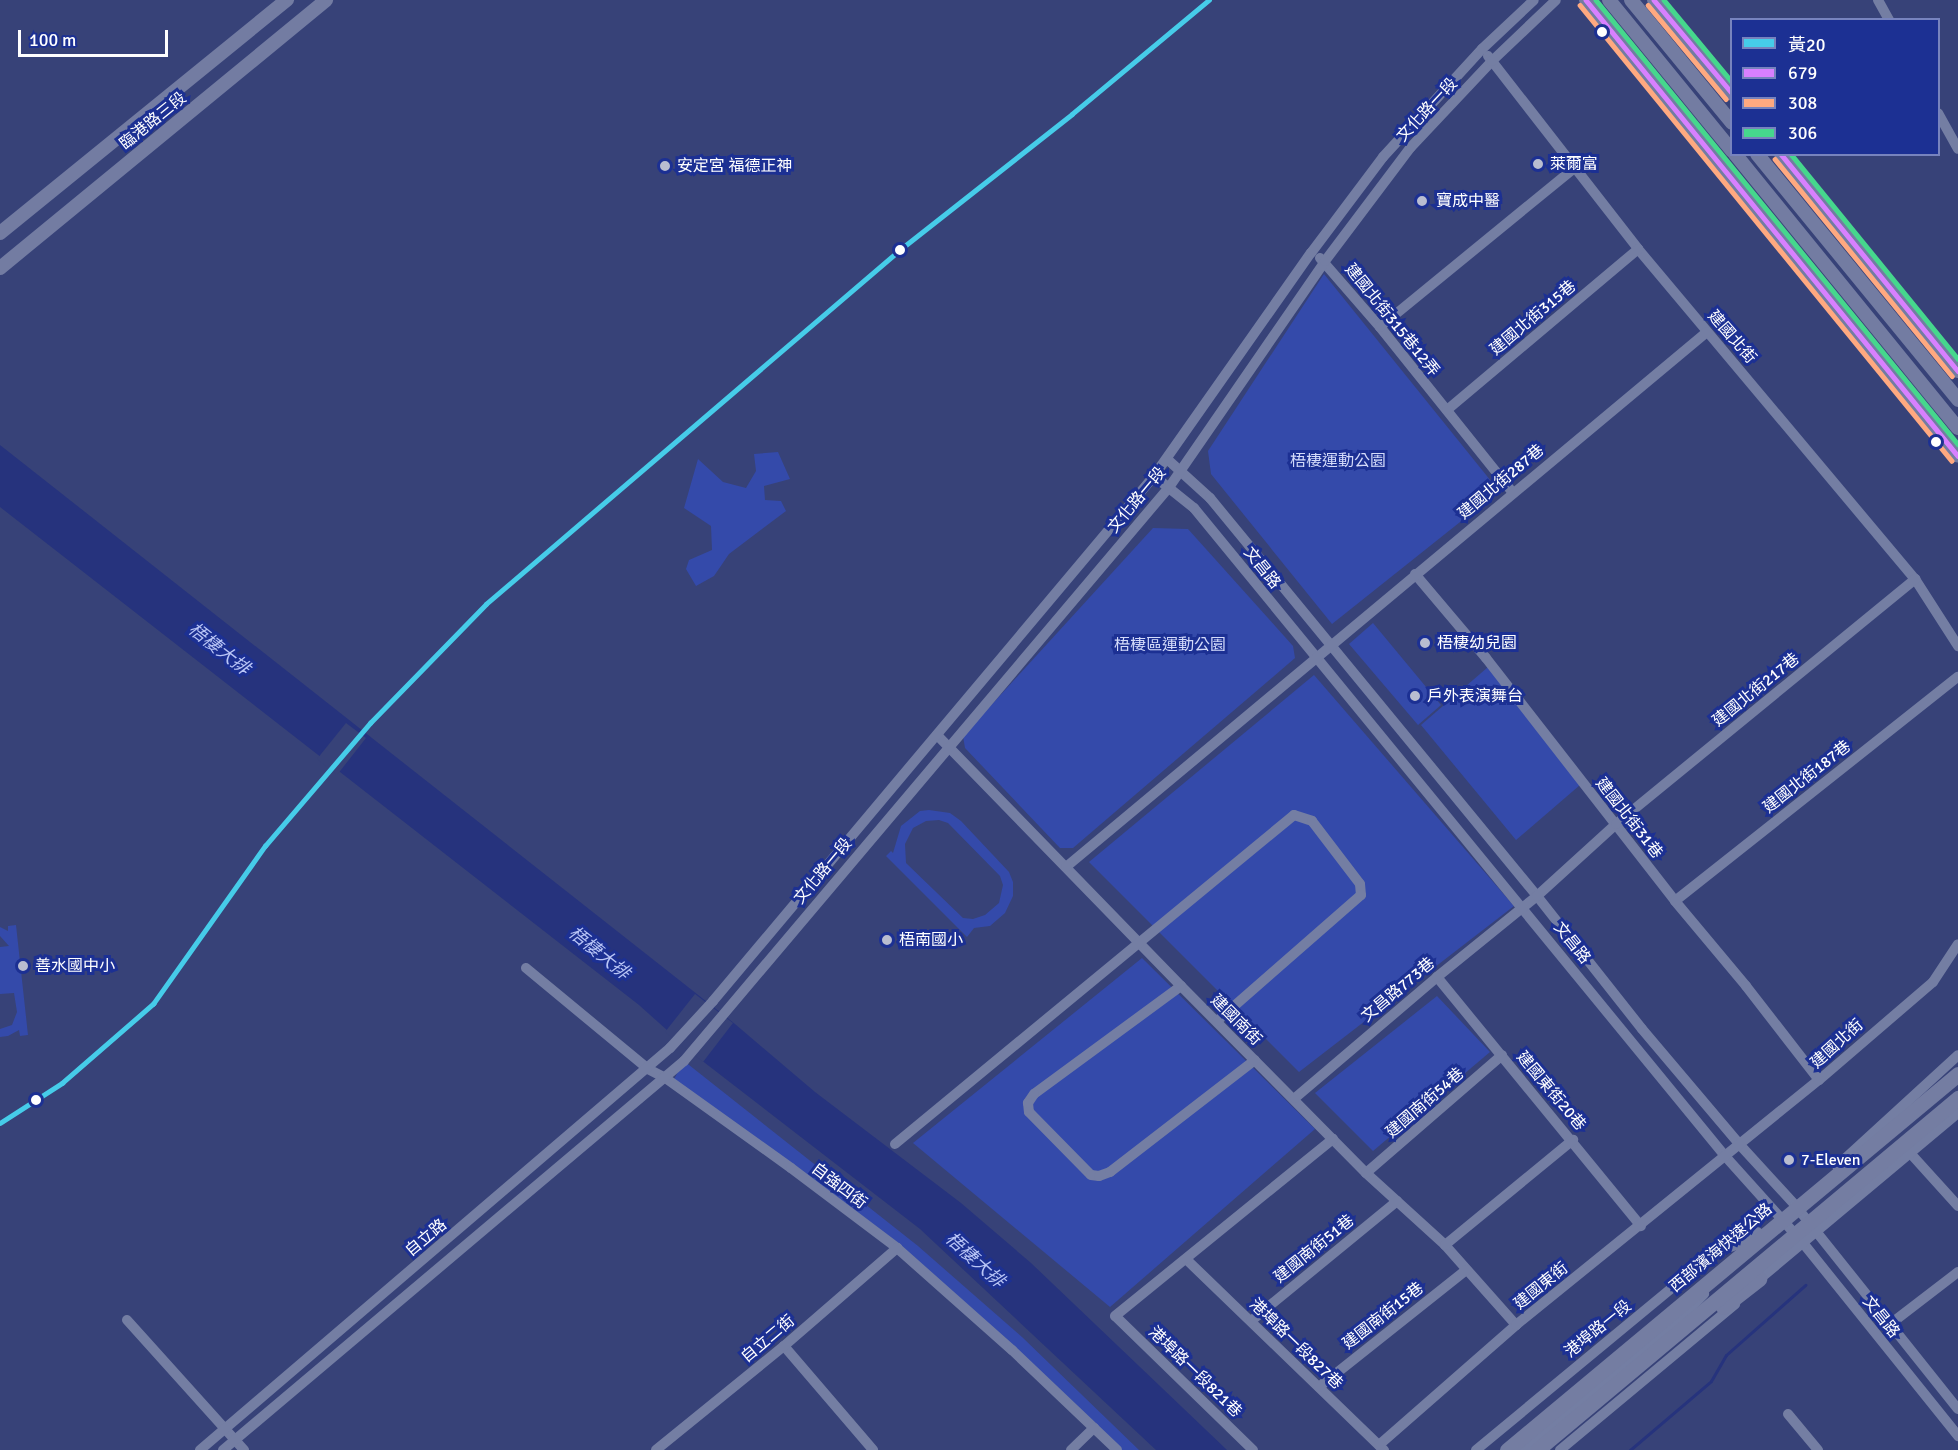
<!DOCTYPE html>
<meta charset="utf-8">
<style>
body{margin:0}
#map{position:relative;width:1958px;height:1450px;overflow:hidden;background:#374278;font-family:Signika,"Noto Sans TC",sans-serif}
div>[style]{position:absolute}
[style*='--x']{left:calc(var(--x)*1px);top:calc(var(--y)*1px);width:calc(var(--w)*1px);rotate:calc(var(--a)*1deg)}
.green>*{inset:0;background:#344aaa}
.water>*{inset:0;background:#26337d}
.pier>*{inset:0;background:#374278}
.stream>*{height:3px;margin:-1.5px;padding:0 1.5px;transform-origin:1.5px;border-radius:1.5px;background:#26337d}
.minor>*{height:10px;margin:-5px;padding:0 5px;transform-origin:5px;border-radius:5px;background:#747ea3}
.major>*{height:14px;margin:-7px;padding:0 7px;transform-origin:7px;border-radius:7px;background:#737ca2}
.highway>*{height:15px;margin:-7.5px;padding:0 7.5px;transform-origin:7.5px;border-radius:7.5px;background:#747da2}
.bus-1>*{height:4.5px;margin:-2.25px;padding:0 2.25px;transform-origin:2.25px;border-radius:2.25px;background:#46cce9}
.bus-2>*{height:4.5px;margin:-2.25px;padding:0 2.25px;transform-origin:2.25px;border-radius:2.25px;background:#d880ff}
.bus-3>*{height:4.5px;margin:-2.25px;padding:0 2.25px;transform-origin:2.25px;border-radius:2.25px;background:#ffa980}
.bus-4>*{height:4.5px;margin:-2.25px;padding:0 2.25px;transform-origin:2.25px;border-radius:2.25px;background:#46d78d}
.dots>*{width:16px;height:16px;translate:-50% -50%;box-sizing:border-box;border:3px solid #1c3093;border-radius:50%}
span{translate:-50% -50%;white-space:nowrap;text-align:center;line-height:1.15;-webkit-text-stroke:6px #1c3093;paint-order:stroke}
.street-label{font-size:16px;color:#fff}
.poi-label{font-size:16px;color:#fff}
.left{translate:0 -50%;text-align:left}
.park-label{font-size:16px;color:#d4dbfa}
.water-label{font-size:18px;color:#b9c5f6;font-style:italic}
.legend{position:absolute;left:1730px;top:18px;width:210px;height:138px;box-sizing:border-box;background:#1c3093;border:2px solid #7783be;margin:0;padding:8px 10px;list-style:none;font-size:18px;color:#fff}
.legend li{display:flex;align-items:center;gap:12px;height:30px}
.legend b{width:30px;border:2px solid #7783be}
.scale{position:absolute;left:18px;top:30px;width:150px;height:27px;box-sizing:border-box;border:3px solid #fff;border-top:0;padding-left:8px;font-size:18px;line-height:21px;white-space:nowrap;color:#fff;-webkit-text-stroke:4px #1c3093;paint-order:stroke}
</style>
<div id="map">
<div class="green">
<i style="clip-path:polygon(1324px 274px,1499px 491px,1332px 624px,1211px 474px,1208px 451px)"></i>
<i style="clip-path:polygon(778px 452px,790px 479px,764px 486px,765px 500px,781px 501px,786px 511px,729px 554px,714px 576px,696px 586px,686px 569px,689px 560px,712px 550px,711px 526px,684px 508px,698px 459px,723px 482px,746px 488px,756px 471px,754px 454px)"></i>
<i style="clip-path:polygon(1153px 528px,1188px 529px,1293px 646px,1295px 658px,1073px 848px,1060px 848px,965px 748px,963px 736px)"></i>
<i style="clip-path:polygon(1373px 623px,1441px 705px,1418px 725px,1349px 644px)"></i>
<i style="clip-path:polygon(1488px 667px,1580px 785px,1516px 840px,1421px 725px)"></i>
<i style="clip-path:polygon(1314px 675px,1514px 906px,1299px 1072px,1089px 862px)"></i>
<i style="clip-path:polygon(evenodd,929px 810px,950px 813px,961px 821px,1009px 872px,1013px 882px,1013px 896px,1005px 913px,990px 926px,974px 928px,967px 937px,886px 856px,891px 851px,893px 853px,901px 826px,920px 811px,929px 810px,939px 820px,948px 823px,1000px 876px,1003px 885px,999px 903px,985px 915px,973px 919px,963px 918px,906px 863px,905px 844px,913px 828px,926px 821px,939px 820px)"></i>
<i style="clip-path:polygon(16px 925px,28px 1035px,20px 1036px,19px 1030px,8px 1036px,0 1037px,0 1029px,12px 1025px,17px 1012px,14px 993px,0 994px,0 947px,9px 946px,0 936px,0 927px,8px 931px,8px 926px)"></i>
<i style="clip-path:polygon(1142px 958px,1315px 1129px,1110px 1307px,913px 1143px)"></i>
<i style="clip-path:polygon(1437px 996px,1490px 1052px,1373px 1151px,1315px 1093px)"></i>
<i style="clip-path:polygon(684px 1061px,918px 1246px,1022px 1337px,1139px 1450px,1119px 1450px,909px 1259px,673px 1081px)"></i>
</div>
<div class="water">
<i style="clip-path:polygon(0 445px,735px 1024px,815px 1092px,961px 1203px,1031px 1263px,1227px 1450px,1156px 1450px,920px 1229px,696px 1056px,639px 1005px,0 507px)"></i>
</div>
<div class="pier">
<i style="clip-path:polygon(346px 723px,366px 738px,337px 775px,317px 759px)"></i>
<i style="clip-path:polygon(695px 994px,733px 1023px,703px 1062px,665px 1032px)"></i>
</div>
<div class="stream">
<i style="--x:1630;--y:1450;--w:106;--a:-40.4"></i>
<i style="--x:1711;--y:1381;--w:30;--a:-60"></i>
<i style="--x:1726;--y:1355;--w:106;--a:-41.5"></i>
</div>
<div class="minor">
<i style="--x:1878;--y:0;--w:23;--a:61"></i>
<i style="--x:1488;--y:56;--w:244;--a:52.1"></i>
<i style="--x:1638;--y:249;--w:431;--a:50"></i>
<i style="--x:1915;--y:579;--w:80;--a:57.3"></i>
<i style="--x:1938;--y:113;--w:41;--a:60.9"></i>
<i style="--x:1320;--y:258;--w:91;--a:49"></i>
<i style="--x:1380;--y:327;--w:211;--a:51.3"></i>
<i style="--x:1380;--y:327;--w:251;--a:-39.3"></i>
<i style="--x:1447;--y:410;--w:250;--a:-40.1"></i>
<i style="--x:1167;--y:459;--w:58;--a:42.2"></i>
<i style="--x:1210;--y:498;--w:515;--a:50.59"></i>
<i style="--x:1537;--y:896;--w:169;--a:51.7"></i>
<i style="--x:1642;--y:1029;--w:152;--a:49.8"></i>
<i style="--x:1740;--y:1145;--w:81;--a:47.5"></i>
<i style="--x:1795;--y:1205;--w:261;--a:51.4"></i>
<i style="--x:1154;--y:476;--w:51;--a:38.7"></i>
<i style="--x:1194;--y:508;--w:838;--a:50.67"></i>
<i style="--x:1725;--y:1156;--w:117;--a:48.1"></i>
<i style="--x:1803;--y:1243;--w:248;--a:51.2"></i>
<i style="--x:1415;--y:574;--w:110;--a:49.8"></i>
<i style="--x:1486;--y:658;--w:308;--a:52.1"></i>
<i style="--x:1675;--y:901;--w:111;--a:50.1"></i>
<i style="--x:1746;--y:986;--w:119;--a:52.2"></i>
<i style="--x:937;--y:735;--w:350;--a:45.8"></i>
<i style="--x:1181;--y:986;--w:263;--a:45.3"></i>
<i style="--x:1366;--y:1173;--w:107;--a:42.3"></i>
<i style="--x:1445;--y:1245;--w:107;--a:48.4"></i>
<i style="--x:1066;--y:867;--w:835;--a:-39.85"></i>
<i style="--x:1675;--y:901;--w:361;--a:-38.4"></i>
<i style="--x:526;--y:968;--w:158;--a:39.6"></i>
<i style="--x:648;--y:1069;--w:18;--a:27"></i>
<i style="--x:664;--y:1077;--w:156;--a:35.6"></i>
<i style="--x:791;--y:1168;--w:133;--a:37"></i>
<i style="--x:897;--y:1248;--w:154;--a:41.6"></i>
<i style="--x:1012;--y:1350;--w:145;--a:43.6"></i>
<i style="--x:1437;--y:977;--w:322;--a:50.7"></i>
<i style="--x:1181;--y:986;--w:182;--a:143.7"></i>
<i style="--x:1034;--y:1094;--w:11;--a:124"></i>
<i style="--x:1028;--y:1103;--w:9;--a:84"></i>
<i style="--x:1029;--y:1112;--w:88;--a:45.5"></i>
<i style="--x:1091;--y:1175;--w:8;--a:7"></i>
<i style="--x:1099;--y:1176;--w:12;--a:-20"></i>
<i style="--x:1110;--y:1172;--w:183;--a:-37.7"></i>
<i style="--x:1295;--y:1098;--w:187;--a:-40.4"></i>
<i style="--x:1437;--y:977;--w:129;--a:-39"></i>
<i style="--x:1537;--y:896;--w:107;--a:-42.3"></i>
<i style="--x:1616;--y:824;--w:387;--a:-39.3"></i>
<i style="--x:895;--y:1144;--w:517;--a:-39.51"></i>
<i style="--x:1294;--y:815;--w:19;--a:18"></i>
<i style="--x:1312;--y:821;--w:79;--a:52.7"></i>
<i style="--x:1360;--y:884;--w:11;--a:85"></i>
<i style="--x:1361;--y:895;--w:191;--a:138.8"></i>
<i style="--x:1911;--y:1154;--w:70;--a:47.9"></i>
<i style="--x:1837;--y:1166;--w:164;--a:-42.5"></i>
<i style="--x:1366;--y:1173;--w:180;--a:-40.9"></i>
<i style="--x:1445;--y:1245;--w:166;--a:-39.4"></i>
<i style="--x:1187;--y:1260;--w:274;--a:44"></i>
<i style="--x:1756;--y:1282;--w:263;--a:-39.9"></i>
<i style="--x:127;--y:1320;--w:175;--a:48"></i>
<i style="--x:1251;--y:1321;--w:189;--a:-39.4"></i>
<i style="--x:1889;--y:1325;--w:87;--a:-37.5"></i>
<i style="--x:784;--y:1346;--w:137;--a:49.4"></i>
<i style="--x:1319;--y:1387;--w:188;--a:-38.5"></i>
<i style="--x:1788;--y:1414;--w:47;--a:50.2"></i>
<i style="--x:1379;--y:1445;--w:182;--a:-41.2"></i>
<i style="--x:1516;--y:1325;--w:390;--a:-39"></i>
<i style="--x:1819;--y:1080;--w:150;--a:-40.7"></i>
<i style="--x:1933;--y:982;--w:45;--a:-56.7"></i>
<i style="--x:200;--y:1450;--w:618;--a:-40.54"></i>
<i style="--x:670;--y:1048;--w:64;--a:-47.5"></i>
<i style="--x:713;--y:1001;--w:686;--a:-49.97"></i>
<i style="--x:1154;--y:476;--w:273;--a:-54.9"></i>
<i style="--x:1311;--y:253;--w:120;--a:-53.1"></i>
<i style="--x:1383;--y:157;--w:147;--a:-47.5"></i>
<i style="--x:1482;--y:49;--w:71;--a:-43.3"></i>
<i style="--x:223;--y:1450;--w:603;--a:-40.16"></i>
<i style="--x:684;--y:1061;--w:753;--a:-49.79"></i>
<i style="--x:1170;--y:486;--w:273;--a:-55.4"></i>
<i style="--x:1325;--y:261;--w:143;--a:-53"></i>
<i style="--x:1411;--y:147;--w:118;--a:-46.7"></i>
<i style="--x:1492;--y:61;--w:88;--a:-43.6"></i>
<i style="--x:656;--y:1450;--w:165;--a:-39.1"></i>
<i style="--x:784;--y:1346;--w:150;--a:-40.9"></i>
<i style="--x:1071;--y:1450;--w:32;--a:-44"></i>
<i style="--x:1253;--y:1450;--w:192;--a:-135.8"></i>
<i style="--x:1115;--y:1316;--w:281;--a:-39.1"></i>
<i style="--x:1476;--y:1450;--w:310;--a:-39.6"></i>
<i style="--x:1715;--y:1252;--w:32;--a:-18"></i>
<i style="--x:1745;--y:1242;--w:16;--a:-38"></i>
<i style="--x:1523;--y:1450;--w:197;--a:-39.7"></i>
<i style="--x:1675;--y:1324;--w:42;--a:-46"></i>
<i style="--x:1560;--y:1450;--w:228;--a:-39.8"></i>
</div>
<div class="major">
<i style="--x:1586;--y:0;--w:588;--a:50.79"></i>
<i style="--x:1609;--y:0;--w:195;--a:50.8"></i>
<i style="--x:1631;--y:0;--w:159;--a:50.6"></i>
<i style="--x:1654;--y:0;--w:122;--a:50.3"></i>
<i style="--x:1735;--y:154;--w:353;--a:50.9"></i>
<i style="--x:1757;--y:154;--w:318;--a:50.7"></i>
<i style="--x:1781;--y:154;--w:280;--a:50.8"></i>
<i style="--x:0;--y:233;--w:370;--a:-39.1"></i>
<i style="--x:0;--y:268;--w:422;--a:-39.4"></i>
</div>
<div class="highway">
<i style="--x:1723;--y:1307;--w:46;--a:-37.9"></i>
<i style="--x:1507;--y:1450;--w:587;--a:-39.82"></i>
<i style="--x:1537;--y:1450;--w:549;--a:-39.9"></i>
</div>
<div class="bus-1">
<i style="--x:0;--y:1123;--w:74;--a:-32.8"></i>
<i style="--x:62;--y:1083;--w:121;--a:-41"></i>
<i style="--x:153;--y:1004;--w:194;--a:-54.7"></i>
<i style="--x:265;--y:846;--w:162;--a:-49.5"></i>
<i style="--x:370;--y:723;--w:166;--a:-45.7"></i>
<i style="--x:486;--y:604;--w:548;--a:-40.56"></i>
<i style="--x:902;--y:248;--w:216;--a:-38.2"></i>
<i style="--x:1072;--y:114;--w:178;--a:-39.8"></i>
</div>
<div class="bus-2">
<i style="--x:1586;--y:0;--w:588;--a:50.79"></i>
<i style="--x:1654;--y:0;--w:121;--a:50"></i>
<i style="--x:1781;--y:154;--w:280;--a:50.8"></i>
</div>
<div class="bus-3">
<i style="--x:1580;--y:5;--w:588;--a:50.79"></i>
<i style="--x:1648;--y:5;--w:122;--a:50.3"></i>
<i style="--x:1775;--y:159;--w:280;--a:50.8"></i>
</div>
<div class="bus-4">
<i style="--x:1596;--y:0;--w:573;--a:50.81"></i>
<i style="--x:1664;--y:0;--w:107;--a:50.3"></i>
<i style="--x:1791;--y:154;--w:264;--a:50.8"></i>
</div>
<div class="dots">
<i style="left:1602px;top:32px;background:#fff"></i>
<i style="left:1538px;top:164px;background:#b9bdd0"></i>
<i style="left:665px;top:166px;background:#b9bdd0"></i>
<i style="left:1422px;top:201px;background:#b9bdd0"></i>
<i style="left:900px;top:250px;background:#fff"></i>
<i style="left:1936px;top:442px;background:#fff"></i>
<i style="left:1425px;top:643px;background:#b9bdd0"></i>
<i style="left:1415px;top:696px;background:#b9bdd0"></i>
<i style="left:887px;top:940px;background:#b9bdd0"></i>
<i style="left:23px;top:966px;background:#b9bdd0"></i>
<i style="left:36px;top:1100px;background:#fff"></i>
<i style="left:1789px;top:1160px;background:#b9bdd0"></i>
</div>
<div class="street-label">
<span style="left:1427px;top:110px;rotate:-47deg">文化路一段</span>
<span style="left:153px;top:121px;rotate:-39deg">臨港路三段</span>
<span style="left:1533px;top:318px;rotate:-40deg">建國北街315巷</span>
<span style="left:1392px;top:320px;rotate:51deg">建國北街315巷12弄</span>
<span style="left:1732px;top:337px;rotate:49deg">建國北街</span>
<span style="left:1501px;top:482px;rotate:-40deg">建國北街287巷</span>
<span style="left:1137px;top:500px;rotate:-50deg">文化路一段</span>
<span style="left:1262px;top:568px;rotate:51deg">文昌路</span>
<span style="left:1756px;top:690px;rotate:-39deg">建國北街217巷</span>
<span style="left:1807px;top:777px;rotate:-38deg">建國北街187巷</span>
<span style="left:1629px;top:818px;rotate:52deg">建國北街31巷</span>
<span style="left:823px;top:871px;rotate:-50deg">文化路一段</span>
<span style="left:1572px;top:943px;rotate:51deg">文昌路</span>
<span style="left:1398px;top:990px;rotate:-40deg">文昌路773巷</span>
<span style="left:1236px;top:1020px;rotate:45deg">建國南街</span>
<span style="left:1837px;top:1044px;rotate:-42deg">建國北街</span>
<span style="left:1551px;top:1091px;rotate:50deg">建國東街20巷</span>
<span style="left:1425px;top:1103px;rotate:-41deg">建國南街54巷</span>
<span style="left:839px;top:1186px;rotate:37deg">自強四街</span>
<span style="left:426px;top:1238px;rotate:-40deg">自立路</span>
<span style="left:1721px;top:1248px;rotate:-40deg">西部濱海快速公路</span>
<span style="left:1314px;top:1249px;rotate:-39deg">建國南街51巷</span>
<span style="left:1541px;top:1286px;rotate:-39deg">建國東街</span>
<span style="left:1383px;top:1316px;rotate:-38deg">建國南街15巷</span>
<span style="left:1881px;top:1317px;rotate:51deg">文昌路</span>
<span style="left:1598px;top:1329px;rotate:-39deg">港埠路一段</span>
<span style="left:768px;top:1339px;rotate:-40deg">自立二街</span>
<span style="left:1296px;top:1344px;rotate:44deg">港埠路一段827巷</span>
<span style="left:1195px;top:1372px;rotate:44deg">港埠路一段821巷</span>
</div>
<div class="poi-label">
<span class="left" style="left:1550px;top:164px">萊爾富</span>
<span class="left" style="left:677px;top:166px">安定宮 福德正神</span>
<span class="left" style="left:1436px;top:201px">寶成中醫</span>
<span class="left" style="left:1437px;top:643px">梧棲幼兒園</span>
<span class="left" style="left:1427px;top:696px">戶外表演舞台</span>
<span class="left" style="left:899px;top:940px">梧南國小</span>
<span class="left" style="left:35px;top:966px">善水國中小</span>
<span class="left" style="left:1801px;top:1160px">7-Eleven</span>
</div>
<div class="park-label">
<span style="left:1338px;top:461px">梧棲運動公園</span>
<span style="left:1170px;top:645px">梧棲區運動公園</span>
</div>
<div class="water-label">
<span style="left:219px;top:649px;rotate:38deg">梧棲大排</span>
<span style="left:599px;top:953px;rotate:39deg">梧棲大排</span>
<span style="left:975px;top:1260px;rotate:42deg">梧棲大排</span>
</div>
<ul class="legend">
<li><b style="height:8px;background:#46cce9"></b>黃20</li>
<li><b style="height:8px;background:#d880ff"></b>679</li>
<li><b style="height:8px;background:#ffa980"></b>308</li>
<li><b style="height:8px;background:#46d78d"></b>306</li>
</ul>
<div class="scale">100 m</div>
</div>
